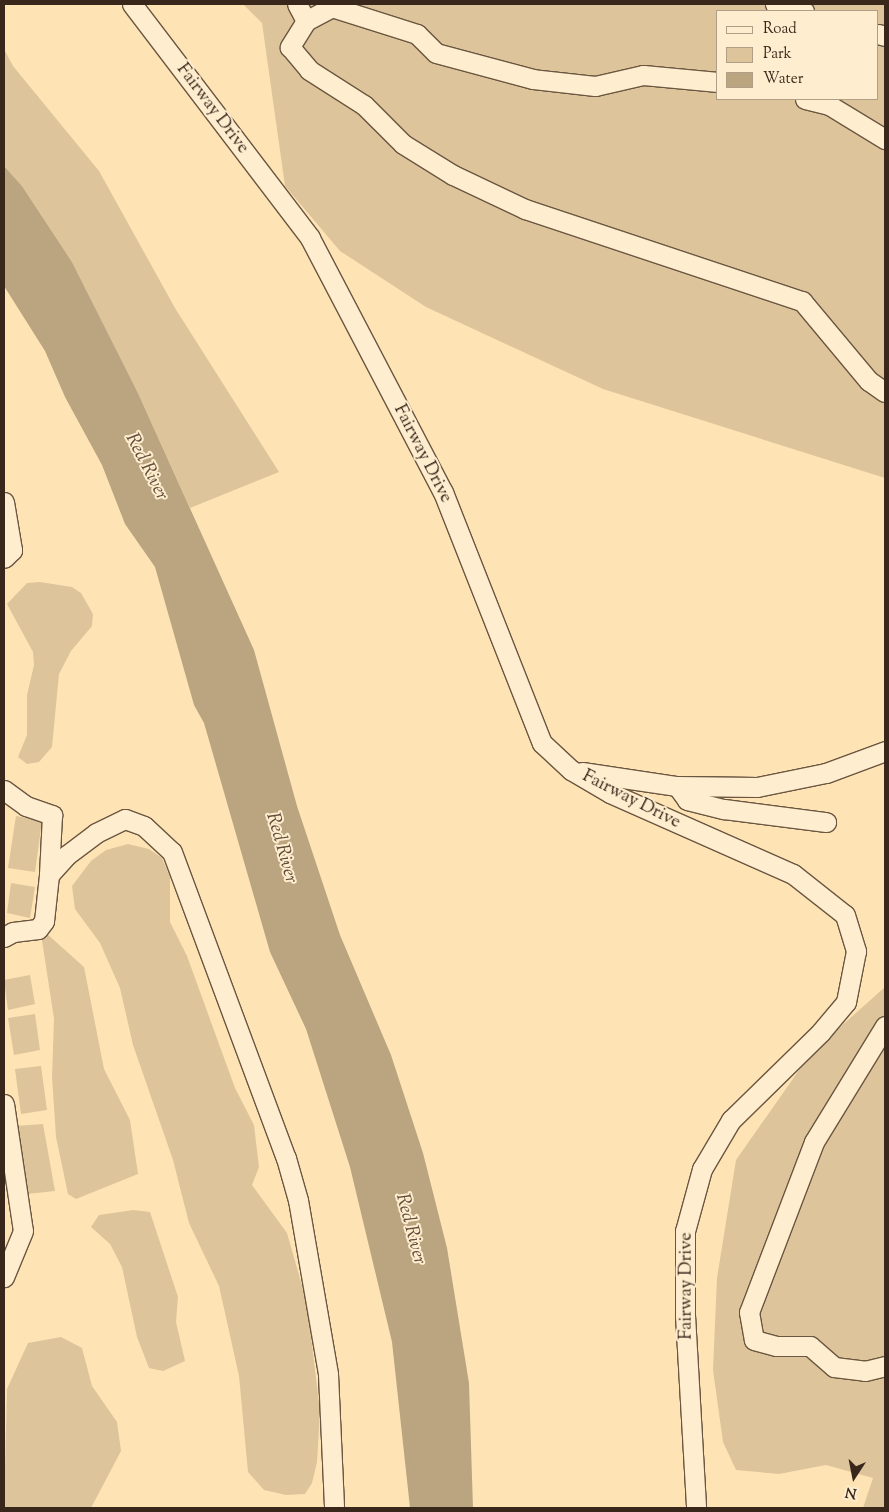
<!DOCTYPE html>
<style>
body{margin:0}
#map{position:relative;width:889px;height:1512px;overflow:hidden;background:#fee4b4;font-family:"Sorts Mill Goudy",serif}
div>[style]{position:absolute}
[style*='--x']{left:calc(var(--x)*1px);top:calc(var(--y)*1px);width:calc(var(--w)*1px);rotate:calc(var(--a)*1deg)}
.green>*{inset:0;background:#ddc49a}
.water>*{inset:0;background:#bba480}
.roads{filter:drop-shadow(1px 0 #6b5641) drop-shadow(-1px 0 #6b5641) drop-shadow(0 1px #6b5641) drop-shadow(0 -1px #6b5641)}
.minor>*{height:19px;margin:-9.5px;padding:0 9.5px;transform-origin:9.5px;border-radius:9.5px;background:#feedce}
span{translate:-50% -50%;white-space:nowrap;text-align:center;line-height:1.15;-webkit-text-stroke:4px #feedce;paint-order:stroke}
.street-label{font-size:18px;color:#3a271b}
.water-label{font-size:19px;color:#614c39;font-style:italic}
.frame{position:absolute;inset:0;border:5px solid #3a271b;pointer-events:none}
.legend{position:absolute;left:716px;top:10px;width:162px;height:90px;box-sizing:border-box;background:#feedce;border:1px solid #b09e86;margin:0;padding:6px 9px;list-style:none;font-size:15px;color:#3a271b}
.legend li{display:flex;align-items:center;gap:10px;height:25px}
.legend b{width:25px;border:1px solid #b09e86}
.north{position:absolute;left:829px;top:1452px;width:50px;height:50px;-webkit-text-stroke:4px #feedce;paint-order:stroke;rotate:191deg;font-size:14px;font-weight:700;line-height:20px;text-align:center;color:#3a271b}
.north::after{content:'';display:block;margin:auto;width:18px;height:22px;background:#3a271b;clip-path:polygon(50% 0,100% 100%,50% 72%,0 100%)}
</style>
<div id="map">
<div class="green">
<i style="clip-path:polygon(evenodd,243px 4px,885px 4px,885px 478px,603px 389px,426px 307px,340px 251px,285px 186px,262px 23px,243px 4px,718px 11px,878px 11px,878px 99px,718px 99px,718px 11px)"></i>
<i style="clip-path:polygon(4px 49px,13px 66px,99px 171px,175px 308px,279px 472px,190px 508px,137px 391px,72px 262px,22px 186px,4px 166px)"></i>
<i style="clip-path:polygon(40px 582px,72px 587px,81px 593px,93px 614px,92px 626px,71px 651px,59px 674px,52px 747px,39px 762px,27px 764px,18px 757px,27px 735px,27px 695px,34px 665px,33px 652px,7px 604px,27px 583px)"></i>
<i style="clip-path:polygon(16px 816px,42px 821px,35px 872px,8px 868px)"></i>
<i style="clip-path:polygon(128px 844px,149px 849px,162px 858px,170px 877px,170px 922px,187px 956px,235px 1088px,254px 1125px,259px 1167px,252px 1185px,287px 1233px,307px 1303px,320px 1411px,317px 1462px,312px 1483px,305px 1494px,286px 1495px,264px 1490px,248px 1472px,239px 1376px,219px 1286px,189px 1223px,173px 1160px,133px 1045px,120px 988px,100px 943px,75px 909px,72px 886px,91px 861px,106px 850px)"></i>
<i style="clip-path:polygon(11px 883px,35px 887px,30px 918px,7px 913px)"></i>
<i style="clip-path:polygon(46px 933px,84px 967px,104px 1069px,130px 1120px,138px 1174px,76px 1199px,68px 1194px,56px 1137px,52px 1077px,54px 1019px,41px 934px)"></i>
<i style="clip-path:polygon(30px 975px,35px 1004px,8px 1010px,4px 980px)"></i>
<i style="clip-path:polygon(885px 987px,885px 1508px,863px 1508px,873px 1478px,826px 1465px,779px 1474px,736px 1470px,723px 1442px,713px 1370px,717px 1278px,736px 1160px,811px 1053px)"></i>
<i style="clip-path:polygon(35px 1014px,40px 1050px,14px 1055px,8px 1018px)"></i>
<i style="clip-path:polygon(41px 1066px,47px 1110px,21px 1114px,15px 1069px)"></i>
<i style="clip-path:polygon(43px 1124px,55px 1191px,27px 1194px,16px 1126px)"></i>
<i style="clip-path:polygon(133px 1210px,150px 1212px,178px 1297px,176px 1322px,185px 1361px,163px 1371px,149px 1368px,137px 1337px,122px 1267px,110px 1244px,91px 1227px,99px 1215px)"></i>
<i style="clip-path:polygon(61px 1337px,82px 1348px,92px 1386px,117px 1422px,121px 1451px,91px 1508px,4px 1508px,7px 1389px,28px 1343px)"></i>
</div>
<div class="water">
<i style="clip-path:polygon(4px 166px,22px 186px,72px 262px,137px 391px,254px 650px,297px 806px,340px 935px,391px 1055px,423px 1153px,447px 1248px,469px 1383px,473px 1508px,410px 1508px,392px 1342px,350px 1167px,306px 1029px,270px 952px,204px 723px,194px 705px,155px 567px,125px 524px,102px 465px,65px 397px,45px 351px,4px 286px)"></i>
</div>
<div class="roads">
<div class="minor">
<i style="--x:132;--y:4;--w:294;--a:52.7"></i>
<i style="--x:310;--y:238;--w:287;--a:62.4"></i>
<i style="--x:443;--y:492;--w:270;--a:68.5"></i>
<i style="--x:542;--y:743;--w:40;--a:43"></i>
<i style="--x:571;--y:770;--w:45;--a:30.5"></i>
<i style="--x:610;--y:793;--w:200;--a:23.9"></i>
<i style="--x:793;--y:874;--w:66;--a:38.3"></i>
<i style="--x:845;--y:915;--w:38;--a:73"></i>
<i style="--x:856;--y:951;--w:52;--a:101.1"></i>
<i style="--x:846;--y:1002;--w:39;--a:130"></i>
<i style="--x:821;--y:1032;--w:126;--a:135.6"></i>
<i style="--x:731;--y:1120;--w:57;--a:120.6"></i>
<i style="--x:702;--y:1169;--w:64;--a:105.3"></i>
<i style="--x:685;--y:1231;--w:84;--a:90"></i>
<i style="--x:685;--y:1315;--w:193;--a:86.7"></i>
<i style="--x:297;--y:4;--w:19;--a:62"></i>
<i style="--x:775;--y:4;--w:30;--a:14"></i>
<i style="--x:878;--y:34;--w:7;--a:16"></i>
<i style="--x:718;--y:82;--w:75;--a:-174.7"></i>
<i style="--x:643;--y:75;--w:49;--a:167.1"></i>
<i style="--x:595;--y:86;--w:62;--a:-173.6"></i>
<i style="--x:533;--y:79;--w:100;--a:-165"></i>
<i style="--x:436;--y:53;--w:27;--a:-135"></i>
<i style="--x:417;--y:34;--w:89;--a:-162.4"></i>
<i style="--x:332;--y:7;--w:30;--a:152"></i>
<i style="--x:306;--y:21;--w:31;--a:122"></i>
<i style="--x:290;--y:47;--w:30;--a:50"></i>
<i style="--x:309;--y:70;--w:65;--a:32.5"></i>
<i style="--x:364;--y:105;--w:55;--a:45"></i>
<i style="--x:403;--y:144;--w:59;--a:31.8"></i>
<i style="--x:453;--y:175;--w:80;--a:25.3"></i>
<i style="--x:525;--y:209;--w:292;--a:18.4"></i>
<i style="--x:802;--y:301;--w:104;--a:50.1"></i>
<i style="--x:869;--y:381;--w:19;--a:35"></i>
<i style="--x:805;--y:99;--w:25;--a:14"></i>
<i style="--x:829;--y:105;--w:66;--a:31.3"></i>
<i style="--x:4;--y:502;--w:49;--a:80.5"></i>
<i style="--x:12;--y:550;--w:11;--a:135"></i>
<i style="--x:582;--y:772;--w:96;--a:8.4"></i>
<i style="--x:677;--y:786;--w:80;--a:0.7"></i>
<i style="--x:757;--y:787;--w:70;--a:-11.5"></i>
<i style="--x:826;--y:773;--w:63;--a:-20.4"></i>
<i style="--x:677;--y:786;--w:17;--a:54"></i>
<i style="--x:687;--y:800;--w:38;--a:14"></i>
<i style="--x:724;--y:809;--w:103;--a:7.3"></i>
<i style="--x:4;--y:790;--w:27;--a:36"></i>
<i style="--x:26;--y:806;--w:28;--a:19"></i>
<i style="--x:52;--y:815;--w:60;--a:92.9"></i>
<i style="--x:4;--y:937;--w:10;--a:-29"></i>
<i style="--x:13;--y:932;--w:25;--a:-7"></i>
<i style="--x:38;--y:929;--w:10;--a:-53"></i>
<i style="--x:44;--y:921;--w:46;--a:-83.8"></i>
<i style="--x:49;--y:875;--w:27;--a:-48"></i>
<i style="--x:67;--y:855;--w:36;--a:-37"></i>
<i style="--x:96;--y:833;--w:32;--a:-26"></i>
<i style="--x:125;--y:819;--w:20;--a:20"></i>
<i style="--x:144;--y:826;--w:38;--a:43"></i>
<i style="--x:172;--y:852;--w:327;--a:69.6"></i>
<i style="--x:286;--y:1158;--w:44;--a:74.1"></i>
<i style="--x:298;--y:1200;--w:177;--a:80.2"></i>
<i style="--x:328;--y:1374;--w:134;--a:87.4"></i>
<i style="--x:885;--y:1026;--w:136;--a:121.5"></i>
<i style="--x:814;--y:1142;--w:182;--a:110.9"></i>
<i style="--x:749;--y:1312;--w:28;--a:80"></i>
<i style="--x:754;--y:1340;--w:23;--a:15"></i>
<i style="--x:776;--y:1346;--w:34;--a:0"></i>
<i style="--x:810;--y:1346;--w:32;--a:41"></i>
<i style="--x:834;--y:1367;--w:31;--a:7"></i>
<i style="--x:865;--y:1371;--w:21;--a:-14"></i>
<i style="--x:4;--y:1104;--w:128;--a:81.5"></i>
<i style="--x:23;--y:1231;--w:50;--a:112.4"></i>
</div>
</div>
<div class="street-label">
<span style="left:212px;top:109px;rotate:53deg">Fairway Drive</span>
<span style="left:422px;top:454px;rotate:63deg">Fairway Drive</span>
<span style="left:631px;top:800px;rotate:27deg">Fairway Drive</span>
<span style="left:687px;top:1286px;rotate:-90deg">Fairway Drive</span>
</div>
<div class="water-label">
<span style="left:146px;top:467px;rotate:63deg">Red River</span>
<span style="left:281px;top:848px;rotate:74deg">Red River</span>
<span style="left:410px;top:1229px;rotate:75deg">Red River</span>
</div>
<div class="frame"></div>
<ul class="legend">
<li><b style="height:6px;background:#feedce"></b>Road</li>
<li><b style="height:14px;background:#ddc49a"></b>Park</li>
<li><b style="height:14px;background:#bba480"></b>Water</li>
</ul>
<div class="north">N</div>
</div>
